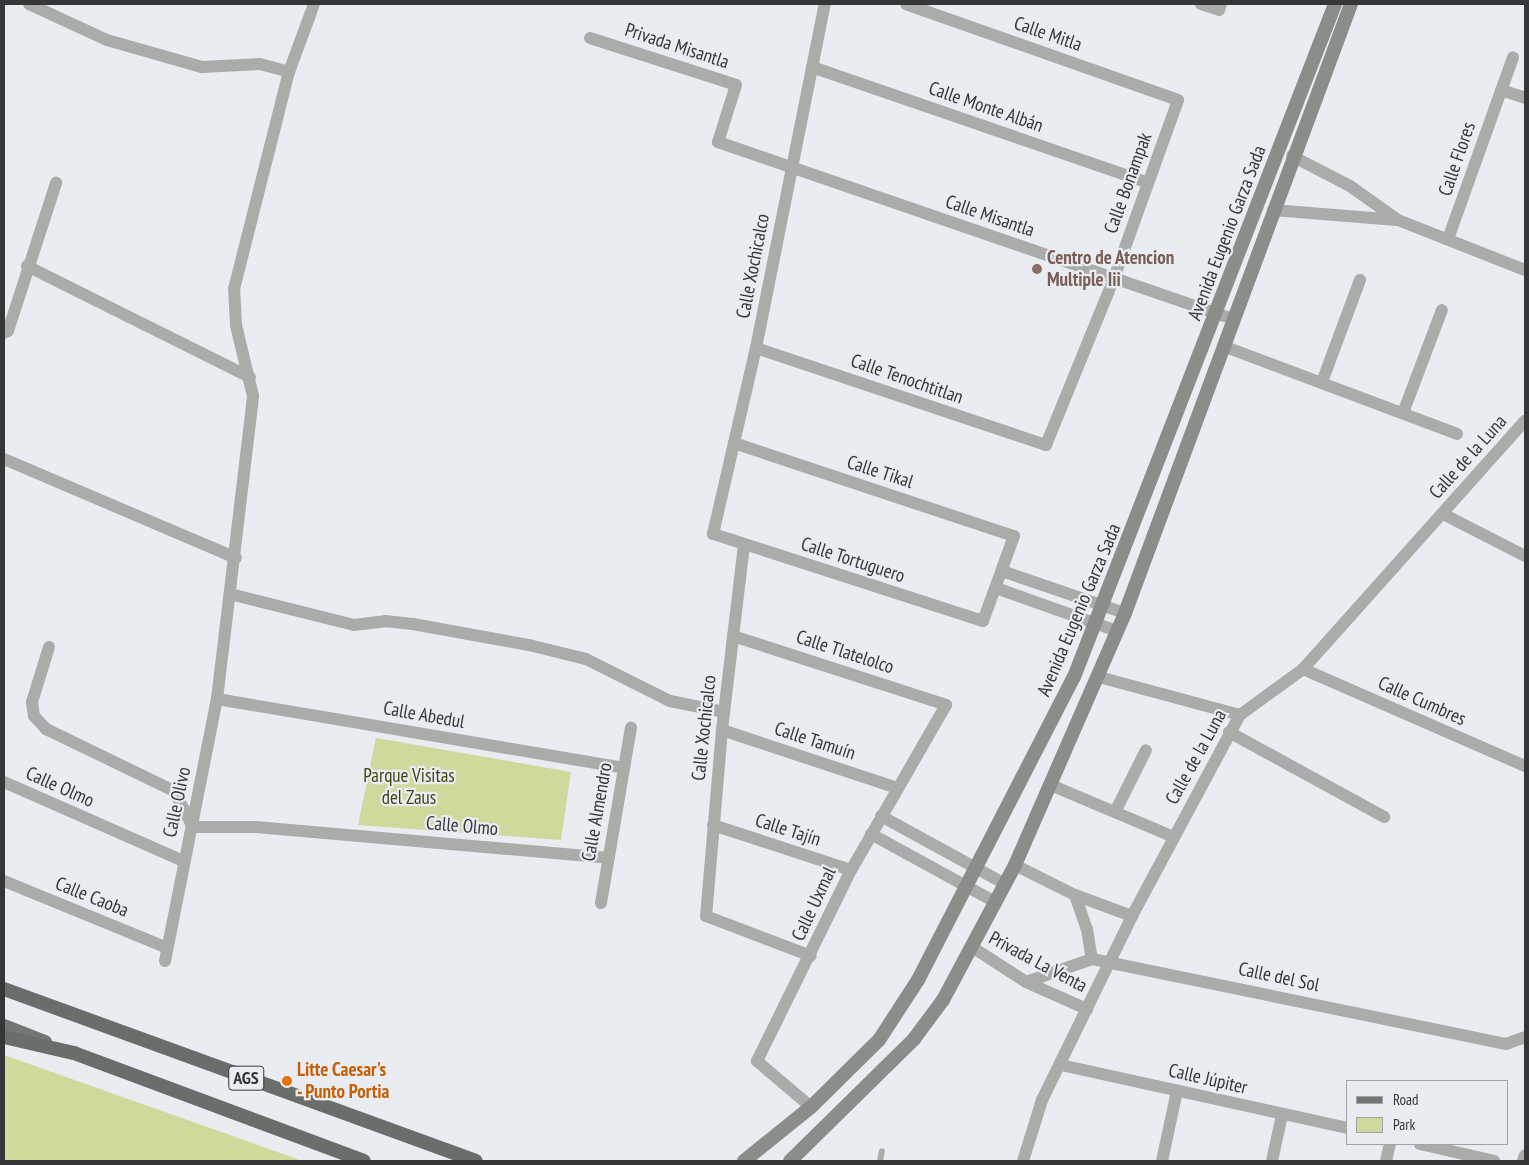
<!DOCTYPE html>
<meta charset="utf-8">
<style>
body{margin:0}
#map{position:relative;width:1529px;height:1165px;overflow:hidden;background:#e9ecf1;font-family:"PT Sans Narrow",sans-serif}
div>[style]{position:absolute}
[style*='--x']{left:calc(var(--x)*1px);top:calc(var(--y)*1px);width:calc(var(--w)*1px);rotate:calc(var(--a)*1deg)}
.green>*{inset:0;background:#cfd99c}
.service>*{height:6px;margin:-3px;padding:0 3px;transform-origin:3px;border-radius:3px;background:#aaacaa}
.minor>*{height:12px;margin:-6px;padding:0 6px;transform-origin:6px;border-radius:6px;background:#aaacaa}
.secondary>*{height:14px;margin:-7px;padding:0 7px;transform-origin:7px;border-radius:7px;background:#8a8d8a}
.primary>*{height:14px;margin:-7px;padding:0 7px;transform-origin:7px;border-radius:7px;background:#737773}
.trunk>*{height:14px;margin:-7px;padding:0 7px;transform-origin:7px;border-radius:7px;background:#6a6e6a}
.dots>*{width:14px;height:14px;translate:-50% -50%;box-sizing:border-box;border:2px solid #e9ecf1;border-radius:50%}
span{translate:-50% -50%;white-space:nowrap;text-align:center;line-height:1.15;-webkit-text-stroke:4.5px #e9ecf1;paint-order:stroke}
.shield-label span{padding:1px 4px;background:#e9ecf1;border:1px solid;border-radius:4px;-webkit-text-stroke-width:0}
.shield-label{font-size:18px;color:#353638;font-weight:700}
.street-label{font-size:19px;color:#353638}
.education-label{font-size:19px;color:#785e54;font-weight:700}
.left{translate:0 -50%;text-align:left}
.park-label{font-size:19px;color:#3f4510}
.food-label{font-size:19px;color:#c56008;font-weight:700}
.frame{position:absolute;inset:0;border:5px solid #353638;pointer-events:none}
.legend{position:absolute;left:1346px;top:1080px;width:162px;height:65px;box-sizing:border-box;background:#e9ecf1;border:1px solid #a1a3a7;margin:0;padding:6px 9px;list-style:none;font-size:15px;color:#353638}
.legend li{display:flex;align-items:center;gap:10px;height:25px}
.legend b{width:25px;border:1px solid #a1a3a7}
</style>
<div id="map">
<div class="green">
<i style="clip-path:polygon(376px 738px,571px 772px,561px 840px,358px 825px)"></i>
<i style="clip-path:polygon(4px 1055px,303px 1161px,4px 1161px)"></i>
</div>
<div class="service">
<i style="--x:880;--y:1161;--w:10;--a:-79"></i>
</div>
<div class="minor">
<i style="--x:29;--y:4;--w:86;--a:24.8"></i>
<i style="--x:107;--y:40;--w:99;--a:15.9"></i>
<i style="--x:202;--y:67;--w:58;--a:-3"></i>
<i style="--x:260;--y:64;--w:30;--a:15"></i>
<i style="--x:1201;--y:4;--w:19;--a:18"></i>
<i style="--x:1219;--y:10;--w:6;--a:-72"></i>
<i style="--x:590;--y:38;--w:153;--a:17.8"></i>
<i style="--x:736;--y:85;--w:60;--a:107.5"></i>
<i style="--x:718;--y:142;--w:545;--a:18.97"></i>
<i style="--x:812;--y:67;--w:355;--a:19"></i>
<i style="--x:1501;--y:90;--w:25;--a:18"></i>
<i style="--x:1292;--y:156;--w:65;--a:27.3"></i>
<i style="--x:1350;--y:186;--w:59;--a:35.3"></i>
<i style="--x:1398;--y:220;--w:136;--a:21.5"></i>
<i style="--x:1273;--y:210;--w:124;--a:4.6"></i>
<i style="--x:1448;--y:239;--w:193;--a:-70.3"></i>
<i style="--x:27;--y:266;--w:249;--a:26.5"></i>
<i style="--x:4;--y:333;--w:4;--a:-27"></i>
<i style="--x:8;--y:331;--w:156;--a:-72"></i>
<i style="--x:1223;--y:346;--w:250;--a:20.6"></i>
<i style="--x:756;--y:348;--w:306;--a:18.5"></i>
<i style="--x:1046;--y:445;--w:180;--a:-67.8"></i>
<i style="--x:1114;--y:278;--w:189;--a:-70.2"></i>
<i style="--x:1178;--y:100;--w:288;--a:-160.6"></i>
<i style="--x:1322;--y:382;--w:109;--a:-69.6"></i>
<i style="--x:1403;--y:413;--w:110;--a:-69.3"></i>
<i style="--x:734;--y:443;--w:295;--a:18.4"></i>
<i style="--x:1014;--y:536;--w:90;--a:110"></i>
<i style="--x:983;--y:621;--w:284;--a:-162.1"></i>
<i style="--x:713;--y:534;--w:191;--a:-77"></i>
<i style="--x:756;--y:348;--w:351;--a:-78.7"></i>
<i style="--x:4;--y:459;--w:252;--a:23.1"></i>
<i style="--x:1443;--y:514;--w:92;--a:27.1"></i>
<i style="--x:744;--y:545;--w:186;--a:96.8"></i>
<i style="--x:722;--y:730;--w:187;--a:94.9"></i>
<i style="--x:706;--y:916;--w:112;--a:20.9"></i>
<i style="--x:1002;--y:571;--w:130;--a:18.9"></i>
<i style="--x:996;--y:588;--w:128;--a:19.6"></i>
<i style="--x:230;--y:594;--w:128;--a:14"></i>
<i style="--x:354;--y:625;--w:31;--a:-7"></i>
<i style="--x:385;--y:621;--w:28;--a:6"></i>
<i style="--x:413;--y:624;--w:118;--a:10.3"></i>
<i style="--x:529;--y:645;--w:59;--a:13.8"></i>
<i style="--x:586;--y:659;--w:94;--a:26.6"></i>
<i style="--x:670;--y:701;--w:55;--a:11.5"></i>
<i style="--x:733;--y:636;--w:224;--a:17.9"></i>
<i style="--x:946;--y:705;--w:190;--a:119.9"></i>
<i style="--x:851;--y:870;--w:213;--a:116.2"></i>
<i style="--x:757;--y:1061;--w:71;--a:40.4"></i>
<i style="--x:49;--y:647;--w:58;--a:107.2"></i>
<i style="--x:32;--y:702;--w:14;--a:82"></i>
<i style="--x:34;--y:716;--w:18;--a:47"></i>
<i style="--x:46;--y:729;--w:142;--a:25.8"></i>
<i style="--x:174;--y:791;--w:41;--a:62.2"></i>
<i style="--x:193;--y:827;--w:63;--a:0"></i>
<i style="--x:256;--y:827;--w:354;--a:5"></i>
<i style="--x:1303;--y:669;--w:242;--a:23.6"></i>
<i style="--x:1099;--y:677;--w:146;--a:15.1"></i>
<i style="--x:217;--y:699;--w:413;--a:9.6"></i>
<i style="--x:722;--y:730;--w:184;--a:18.3"></i>
<i style="--x:1229;--y:732;--w:177;--a:28.7"></i>
<i style="--x:4;--y:782;--w:196;--a:23.8"></i>
<i style="--x:1053;--y:786;--w:131;--a:22.9"></i>
<i style="--x:1115;--y:812;--w:69;--a:-63.4"></i>
<i style="--x:881;--y:816;--w:141;--a:28.7"></i>
<i style="--x:713;--y:825;--w:145;--a:18.1"></i>
<i style="--x:871;--y:834;--w:141;--a:28.7"></i>
<i style="--x:1015;--y:865;--w:67;--a:26.6"></i>
<i style="--x:1075;--y:895;--w:61;--a:20.2"></i>
<i style="--x:4;--y:881;--w:176;--a:22.3"></i>
<i style="--x:1075;--y:895;--w:36;--a:71"></i>
<i style="--x:1087;--y:929;--w:30;--a:81"></i>
<i style="--x:601;--y:903;--w:178;--a:-80.3"></i>
<i style="--x:972;--y:947;--w:64;--a:32.9"></i>
<i style="--x:1026;--y:982;--w:67;--a:23.9"></i>
<i style="--x:165;--y:961;--w:267;--a:-78.8"></i>
<i style="--x:217;--y:699;--w:305;--a:-83.2"></i>
<i style="--x:253;--y:396;--w:73;--a:-103.5"></i>
<i style="--x:236;--y:325;--w:36;--a:-93"></i>
<i style="--x:234;--y:289;--w:224;--a:-75.8"></i>
<i style="--x:289;--y:72;--w:72;--a:-69.8"></i>
<i style="--x:1026;--y:982;--w:70;--a:-19.2"></i>
<i style="--x:1092;--y:959;--w:423;--a:11.6"></i>
<i style="--x:1506;--y:1044;--w:20;--a:-20"></i>
<i style="--x:1061;--y:1065;--w:294;--a:12.4"></i>
<i style="--x:1420;--y:1144;--w:76;--a:12.9"></i>
<i style="--x:1023;--y:1161;--w:64;--a:-72.7"></i>
<i style="--x:1042;--y:1100;--w:205;--a:-63.9"></i>
<i style="--x:1132;--y:916;--w:228;--a:-61.8"></i>
<i style="--x:1240;--y:715;--w:78;--a:-36.1"></i>
<i style="--x:1303;--y:669;--w:333;--a:-48.2"></i>
<i style="--x:1162;--y:1161;--w:72;--a:-77.9"></i>
<i style="--x:1272;--y:1161;--w:47;--a:-77.7"></i>
<i style="--x:1386;--y:1161;--w:17;--a:-77"></i>
<i style="--x:1523;--y:1161;--w:6;--a:-72"></i>
</div>
<div class="secondary">
<i style="--x:744;--y:1161;--w:86;--a:-38.9"></i>
<i style="--x:811;--y:1107;--w:95;--a:-44.6"></i>
<i style="--x:879;--y:1040;--w:72;--a:-57"></i>
<i style="--x:918;--y:980;--w:341;--a:-62.8"></i>
<i style="--x:1074;--y:677;--w:722;--a:-68.8"></i>
<i style="--x:790;--y:1161;--w:174;--a:-44.5"></i>
<i style="--x:914;--y:1039;--w:49;--a:-53.4"></i>
<i style="--x:943;--y:1000;--w:153;--a:-61.9"></i>
<i style="--x:1015;--y:865;--w:275;--a:-66.4"></i>
<i style="--x:1125;--y:613;--w:650;--a:-69.64"></i>
</div>
<div class="primary">
<i style="--x:4;--y:1026;--w:44;--a:21.3"></i>
</div>
<div class="trunk">
<i style="--x:4;--y:989;--w:502;--a:20.02"></i>
<i style="--x:4;--y:1037;--w:72;--a:12.9"></i>
<i style="--x:74;--y:1053;--w:309;--a:20.4"></i>
</div>
<div class="dots">
<i style="left:1037px;top:269px;background:#8d6e63"></i>
<i style="left:287px;top:1081px;background:#e8710a"></i>
</div>
<div class="shield-label">
<span style="left:246px;top:1078px">AGS</span>
</div>
<div class="street-label">
<span style="left:1048px;top:34px;rotate:19deg">Calle Mitla</span>
<span style="left:677px;top:46px;rotate:18deg">Privada Misantla</span>
<span style="left:986px;top:107px;rotate:19deg">Calle Monte Albán</span>
<span style="left:1457px;top:159px;rotate:-71deg">Calle Flores</span>
<span style="left:1128px;top:183px;rotate:-70deg">Calle Bonampak</span>
<span style="left:990px;top:216px;rotate:19deg">Calle Misantla</span>
<span style="left:1227px;top:233px;rotate:-69deg">Avenida Eugenio Garza Sada</span>
<span style="left:753px;top:266px;rotate:-79deg">Calle Xochicalco</span>
<span style="left:907px;top:379px;rotate:19deg">Calle Tenochtitlan</span>
<span style="left:1468px;top:457px;rotate:-48deg">Calle de la Luna</span>
<span style="left:880px;top:472px;rotate:18deg">Calle Tikal</span>
<span style="left:853px;top:560px;rotate:18deg">Calle Tortuguero</span>
<span style="left:1079px;top:610px;rotate:-67deg">Avenida Eugenio Garza Sada</span>
<span style="left:845px;top:652px;rotate:18deg">Calle Tlatelolco</span>
<span style="left:1422px;top:701px;rotate:24deg">Calle Cumbres</span>
<span style="left:424px;top:715px;rotate:10deg">Calle Abedul</span>
<span style="left:704px;top:728px;rotate:-84deg">Calle Xochicalco</span>
<span style="left:815px;top:741px;rotate:18deg">Calle Tamuín</span>
<span style="left:1196px;top:757px;rotate:-61deg">Calle de la Luna</span>
<span style="left:60px;top:787px;rotate:24deg">Calle Olmo</span>
<span style="left:177px;top:802px;rotate:-78deg">Calle Olivo</span>
<span style="left:597px;top:812px;rotate:-80deg">Calle Almendro</span>
<span style="left:462px;top:826px;rotate:5deg">Calle Olmo</span>
<span style="left:788px;top:830px;rotate:18deg">Calle Tajín</span>
<span style="left:92px;top:897px;rotate:22deg">Calle Caoba</span>
<span style="left:814px;top:904px;rotate:-65deg">Calle Uxmal</span>
<span style="left:1038px;top:962px;rotate:28deg">Privada La Venta</span>
<span style="left:1279px;top:977px;rotate:12deg">Calle del Sol</span>
<span style="left:1208px;top:1079px;rotate:13deg">Calle Júpiter</span>
</div>
<div class="education-label">
<span class="left" style="left:1047px;top:269px">Centro de Atencion<br>Multiple Iii</span>
</div>
<div class="park-label">
<span style="left:409px;top:787px">Parque Visitas<br>del Zaus</span>
</div>
<div class="food-label">
<span class="left" style="left:297px;top:1081px">Litte Caesar's<br>- Punto Portia</span>
</div>
<div class="frame"></div>
<ul class="legend">
<li><b style="height:6px;background:#737773"></b>Road</li>
<li><b style="height:14px;background:#cfd99c"></b>Park</li>
</ul>
</div>
